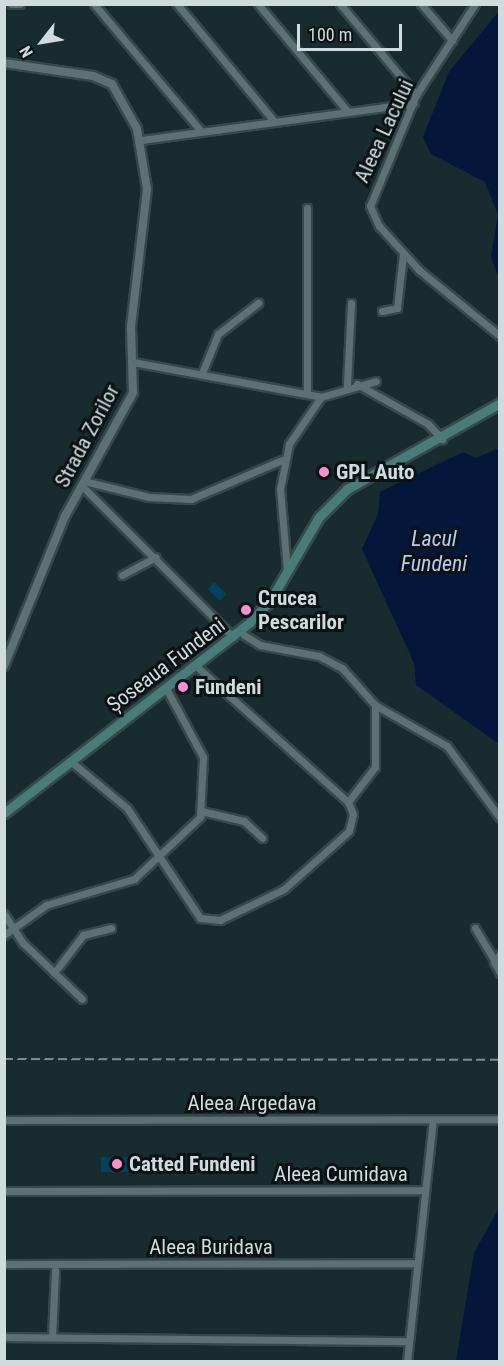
<!DOCTYPE html>
<meta charset="utf-8">
<style>
body{margin:0}
#map{position:relative;width:504px;height:1366px;overflow:hidden;background:#182b2f;font-family:"Roboto Condensed",sans-serif}
div>[style]{position:absolute}
[style*='--x']{left:calc(var(--x)*1px);top:calc(var(--y)*1px);width:calc(var(--w)*1px);rotate:calc(var(--a)*1deg)}
.water>*{inset:0;background:#05163b}
.building>*{inset:0;background:#03425e}
.roads{filter:drop-shadow(2px 0 #37484a) drop-shadow(-2px 0 #37484a) drop-shadow(0 2px #37484a) drop-shadow(0 -2px #37484a)}
.minor>*{height:7px;margin:-3.5px;padding:0 3.5px;transform-origin:3.5px;border-radius:3.5px;background:#5b7174}
.tertiary>*{height:8px;margin:-4px;padding:0 4px;transform-origin:4px;border-radius:4px;background:#5b7174}
.secondary>*{height:9px;margin:-4.5px;padding:0 4.5px;transform-origin:4.5px;border-radius:4.5px;background:#477c79}
.rail>*{height:2px;margin-top:-1px;transform-origin:0;background:repeating-linear-gradient(90deg,#7d8c8f 0 9px,transparent 0 13.5px)}
.dots>*{width:16px;height:16px;translate:-50% -50%;box-sizing:border-box;border:3px solid #0a1214;border-radius:50%}
span{translate:-50% -50%;white-space:nowrap;text-align:center;line-height:1.15;-webkit-text-stroke:6px #0a1214;paint-order:stroke}
.street-label{font-size:21px;color:#cfdbdd}
.poi-label{font-size:21px;color:#cfdbdd;font-weight:700}
.left{translate:0 -50%;text-align:left}
.water-label{font-size:22px;color:#b5cbf4;font-style:italic}
.frame{position:absolute;inset:0;border:6px solid #cfdbdd;pointer-events:none}
.north{position:absolute;left:12px;top:12px;width:60px;height:60px;-webkit-text-stroke:4px #0a1214;paint-order:stroke;rotate:239deg;font-size:16px;font-weight:700;line-height:24px;text-align:center;color:#cfdbdd}
.north::after{content:'';display:block;margin:auto;width:21px;height:27px;background:#cfdbdd;clip-path:polygon(50% 0,100% 100%,50% 72%,0 100%)}
.scale{position:absolute;left:297px;top:24px;width:105px;height:27px;box-sizing:border-box;border:3px solid #cfdbdd;border-top:0;padding-left:8px;font-size:18px;line-height:21px;white-space:nowrap;color:#cfdbdd;-webkit-text-stroke:4px #0a1214;paint-order:stroke}
</style>
<div id="map">
<div class="water">
<i style="clip-path:polygon(499px 11px,499px 278px,491px 257px,498px 215px,485px 182px,431px 154px,423px 137px,449px 72px)"></i>
<i style="clip-path:polygon(499px 448px,499px 744px,416px 685px,414px 663px,362px 549px,378px 514px,380px 492px,463px 452px,476px 458px)"></i>
<i style="clip-path:polygon(499px 1208px,499px 1361px,456px 1361px,474px 1253px)"></i>
</div>
<div class="building">
<i style="clip-path:polygon(214px 582px,226px 594px,220px 601px,208px 589px)"></i>
<i style="clip-path:polygon(101px 1157px,134px 1157px,134px 1172px,101px 1172px)"></i>
</div>
<div class="roads">
<div class="minor">
<i style="--x:11;--y:4;--w:9;--a:0"></i>
<i style="--x:94;--y:4;--w:165;--a:49.9"></i>
<i style="--x:177;--y:4;--w:151;--a:50.4"></i>
<i style="--x:258;--y:4;--w:139;--a:50.2"></i>
<i style="--x:340;--y:4;--w:119;--a:50.1"></i>
<i style="--x:421;--y:4;--w:48;--a:49.3"></i>
<i style="--x:475;--y:4;--w:108;--a:123"></i>
<i style="--x:416;--y:95;--w:120;--a:112.5"></i>
<i style="--x:370;--y:206;--w:22;--a:66"></i>
<i style="--x:379;--y:226;--w:59;--a:47.7"></i>
<i style="--x:419;--y:270;--w:104;--a:39.2"></i>
<i style="--x:141;--y:140;--w:275;--a:-7.7"></i>
<i style="--x:307;--y:208;--w:184;--a:90"></i>
<i style="--x:382;--y:311;--w:15;--a:-11"></i>
<i style="--x:397;--y:308;--w:54;--a:-83.7"></i>
<i style="--x:133;--y:362;--w:191;--a:10.5"></i>
<i style="--x:202;--y:373;--w:42;--a:-67.7"></i>
<i style="--x:218;--y:334;--w:51;--a:-37.8"></i>
<i style="--x:357;--y:384;--w:81;--a:29.4"></i>
<i style="--x:428;--y:424;--w:21;--a:47"></i>
<i style="--x:347;--y:385;--w:82;--a:-87.2"></i>
<i style="--x:84;--y:481;--w:67;--a:13.8"></i>
<i style="--x:149;--y:497;--w:42;--a:2.7"></i>
<i style="--x:191;--y:499;--w:99;--a:-23.2"></i>
<i style="--x:81;--y:485;--w:215;--a:45"></i>
<i style="--x:287;--y:570;--w:81;--a:-94.9"></i>
<i style="--x:280;--y:489;--w:46;--a:-78.7"></i>
<i style="--x:289;--y:444;--w:57;--a:-55.8"></i>
<i style="--x:321;--y:397;--w:57;--a:-16.2"></i>
<i style="--x:122;--y:575;--w:38;--a:-28"></i>
<i style="--x:244;--y:635;--w:19;--a:32"></i>
<i style="--x:260;--y:645;--w:60;--a:10.6"></i>
<i style="--x:319;--y:656;--w:26;--a:28"></i>
<i style="--x:342;--y:668;--w:50;--a:48.3"></i>
<i style="--x:375;--y:705;--w:83;--a:29.7"></i>
<i style="--x:447;--y:746;--w:89;--a:53.6"></i>
<i style="--x:74;--y:764;--w:69;--a:39.7"></i>
<i style="--x:127;--y:808;--w:132;--a:56.4"></i>
<i style="--x:200;--y:918;--w:20;--a:6"></i>
<i style="--x:220;--y:920;--w:71;--a:-25.8"></i>
<i style="--x:284;--y:889;--w:87;--a:-41.7"></i>
<i style="--x:349;--y:831;--w:17;--a:-77"></i>
<i style="--x:353;--y:814;--w:13;--a:-113"></i>
<i style="--x:348;--y:802;--w:200;--a:-138.2"></i>
<i style="--x:348;--y:802;--w:44;--a:-52.4"></i>
<i style="--x:375;--y:767;--w:62;--a:-90"></i>
<i style="--x:201;--y:811;--w:44;--a:13.1"></i>
<i style="--x:244;--y:821;--w:25;--a:43"></i>
<i style="--x:4;--y:914;--w:35;--a:57"></i>
<i style="--x:23;--y:943;--w:81;--a:43.5"></i>
<i style="--x:475;--y:928;--w:37;--a:59"></i>
<i style="--x:4;--y:935;--w:52;--a:-35.5"></i>
<i style="--x:46;--y:905;--w:92;--a:-16.5"></i>
<i style="--x:134;--y:879;--w:91;--a:-43.2"></i>
<i style="--x:200;--y:817;--w:60;--a:-87.1"></i>
<i style="--x:203;--y:757;--w:74;--a:-118.3"></i>
<i style="--x:500;--y:954;--w:10;--a:127"></i>
<i style="--x:494;--y:962;--w:13;--a:61"></i>
<i style="--x:54;--y:973;--w:48;--a:-52.7"></i>
<i style="--x:83;--y:935;--w:29;--a:-14"></i>
<i style="--x:4;--y:1120;--w:496;--a:-0.1"></i>
<i style="--x:4;--y:1191;--w:421;--a:-0.1"></i>
<i style="--x:4;--y:1264;--w:413;--a:-0.1"></i>
<i style="--x:4;--y:1337;--w:405;--a:0.6"></i>
<i style="--x:52;--y:1337;--w:67;--a:-87.4"></i>
<i style="--x:407;--y:1362;--w:243;--a:-83.9"></i>
</div>
<div class="tertiary">
<i style="--x:4;--y:63;--w:90;--a:8.3"></i>
<i style="--x:93;--y:76;--w:21;--a:23"></i>
<i style="--x:112;--y:84;--w:51;--a:60.9"></i>
<i style="--x:137;--y:129;--w:61;--a:80.5"></i>
<i style="--x:147;--y:189;--w:139;--a:96.6"></i>
<i style="--x:131;--y:327;--w:66;--a:88.3"></i>
<i style="--x:133;--y:393;--w:141;--a:118.9"></i>
<i style="--x:65;--y:516;--w:162;--a:112.1"></i>
</div>
<div class="secondary">
<i style="--x:4;--y:813;--w:310;--a:-37.8"></i>
<i style="--x:249;--y:623;--w:33;--a:-47"></i>
<i style="--x:271;--y:599;--w:95;--a:-59.7"></i>
<i style="--x:319;--y:517;--w:40;--a:-45"></i>
<i style="--x:347;--y:489;--w:176;--a:-29.3"></i>
</div>
</div>
<div class="rail">
<i style="--x:4;--y:1059;--w:496;--a:0.1"></i>
</div>
<div class="dots">
<i style="left:324px;top:472px;background:#f790ce"></i>
<i style="left:246px;top:610px;background:#f790ce"></i>
<i style="left:183px;top:687px;background:#f790ce"></i>
<i style="left:117px;top:1164px;background:#f790ce"></i>
</div>
<div class="street-label">
<span style="left:384px;top:131px;rotate:-65deg">Aleea Lacului</span>
<span style="left:87px;top:436px;rotate:-62deg">Strada Zorilor</span>
<span style="left:166px;top:665px;rotate:-37deg">Șoseaua Fundeni</span>
<span style="left:252px;top:1103px">Aleea Argedava</span>
<span style="left:341px;top:1174px">Aleea Cumidava</span>
<span style="left:211px;top:1247px">Aleea Buridava</span>
</div>
<div class="poi-label">
<span class="left" style="left:336px;top:472px">GPL Auto</span>
<span class="left" style="left:258px;top:610px">Crucea<br>Pescarilor</span>
<span class="left" style="left:195px;top:687px">Fundeni</span>
<span class="left" style="left:129px;top:1164px">Catted Fundeni</span>
</div>
<div class="water-label">
<span style="left:434px;top:551px">Lacul<br>Fundeni</span>
</div>
<div class="frame"></div>
<div class="north">N</div>
<div class="scale">100 m</div>
</div>
